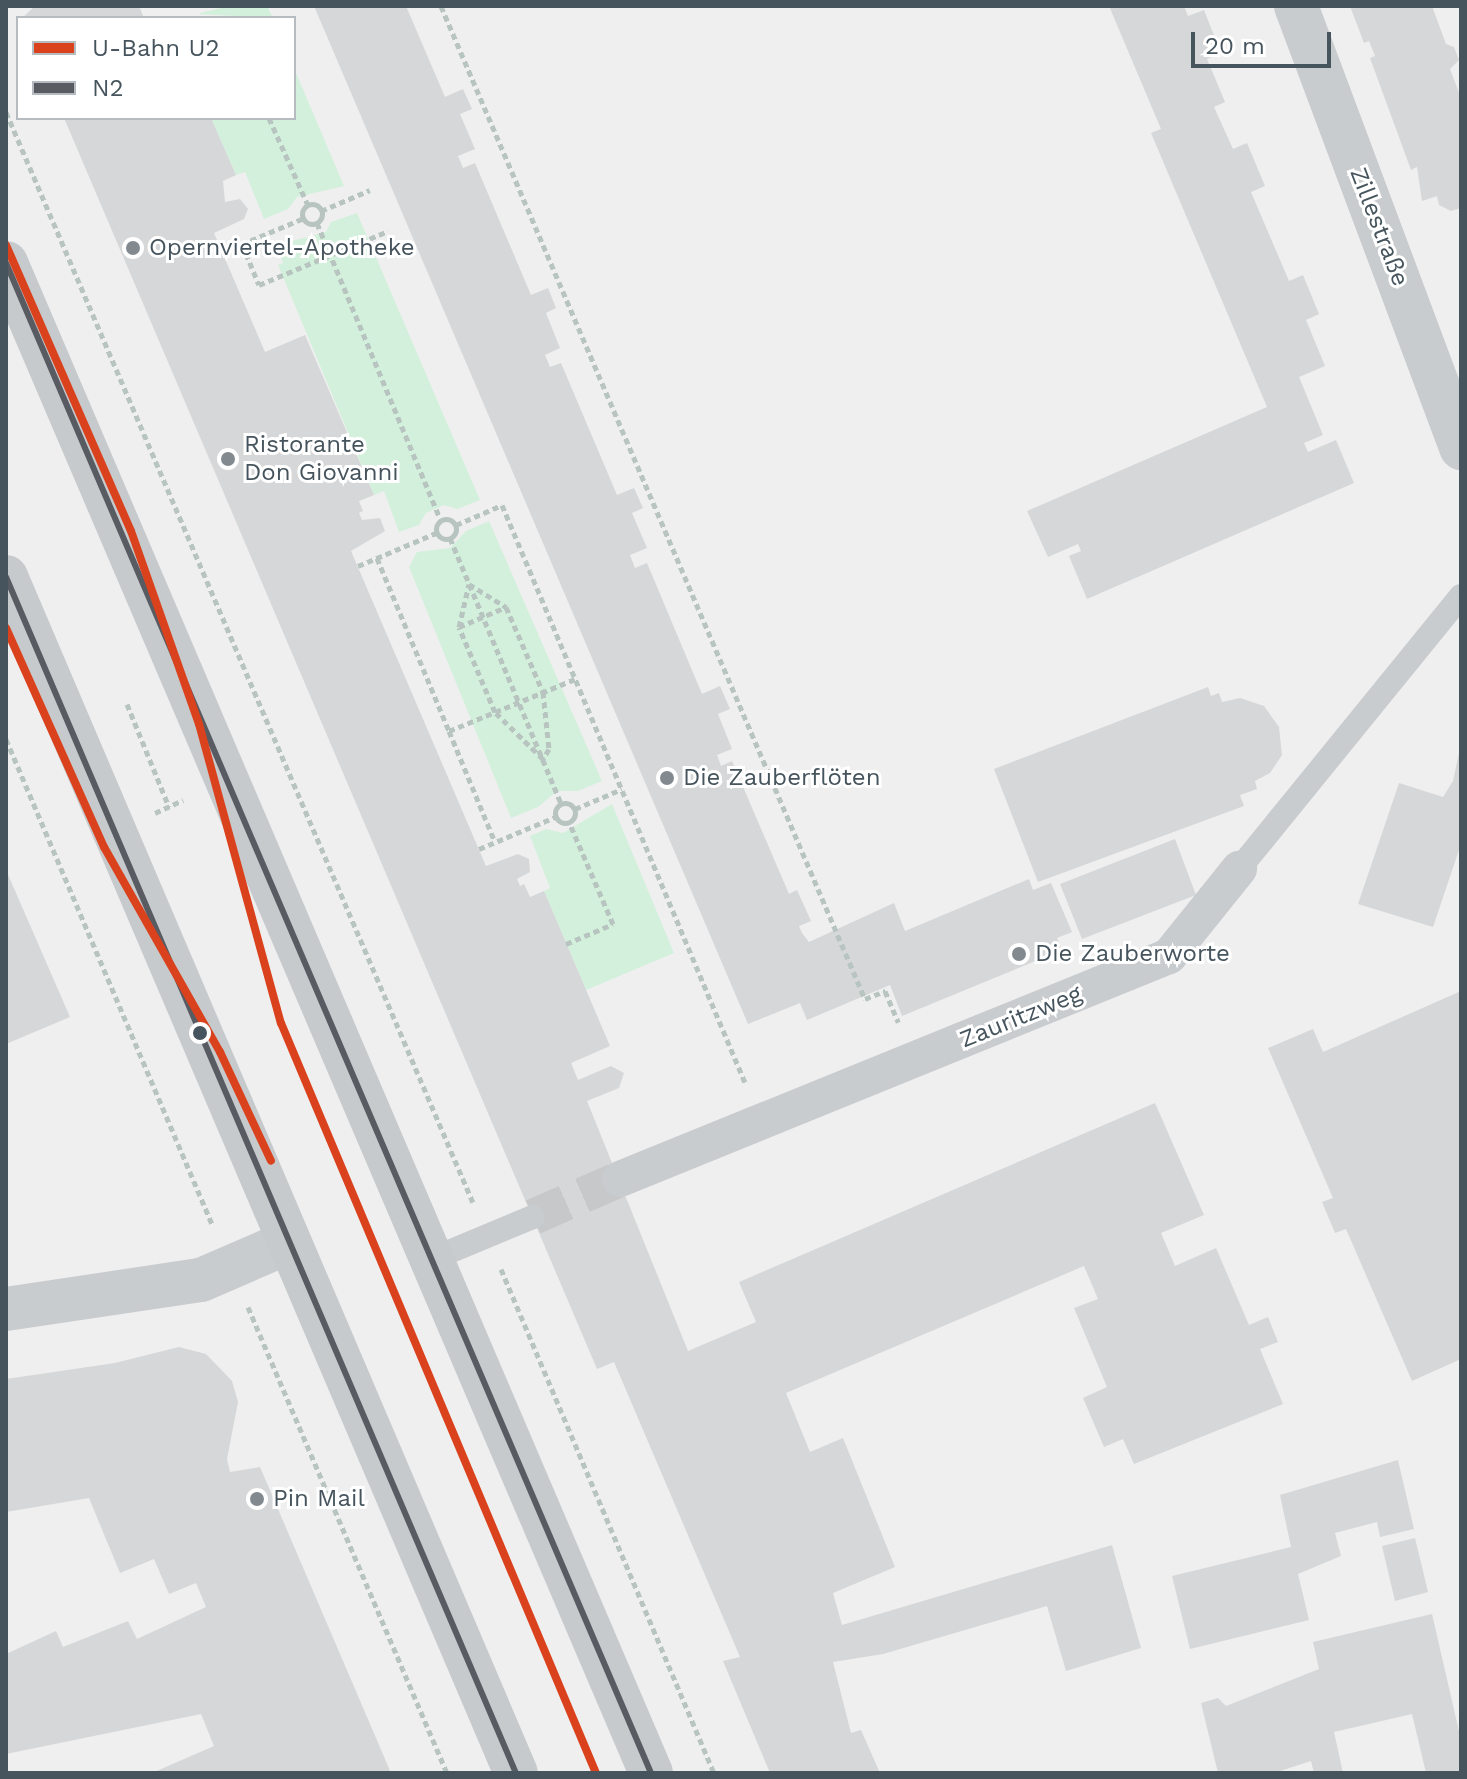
<!DOCTYPE html>
<meta charset="utf-8">
<style>
body{margin:0}
#map{position:relative;width:1467px;height:1779px;overflow:hidden;background:#f0efef;font-family:"Work Sans",sans-serif}
div>[style]{position:absolute}
[style*='--x']{left:calc(var(--x)*1px);top:calc(var(--y)*1px);width:calc(var(--w)*1px);rotate:calc(var(--a)*1deg)}
.green>*{inset:0;background:#d3f0dc}
.building>*{inset:0;background:#d6d7d8}
.pedestrian-tunnel>*{height:36px;margin-top:-18px;transform-origin:0;background:repeating-linear-gradient(90deg,#c6c8ca 0 36px,transparent 0 54px)}
.path>*{height:5px;margin-top:-2.5px;transform-origin:0;background:repeating-linear-gradient(90deg,#b7c4bf 0 6px,transparent 0 10px)}
.path>.ring{margin:-2.5px;padding:0;box-sizing:content-box;background:none;border:5px solid #b7c4bf;border-radius:50%}
.service>*{height:24px;margin:-12px;padding:0 12px;transform-origin:12px;border-radius:12px;background:#c9ccce}
.pedestrian>*{height:36px;margin:-18px;padding:0 18px;transform-origin:18px;border-radius:18px;background:#c9ccce}
.minor>*{height:44px;margin:-22px;padding:0 22px;transform-origin:22px;border-radius:22px;background:#c9ccce}
.primary>*{height:44px;margin:-22px;padding:0 22px;transform-origin:22px;border-radius:22px;background:#c6cacc}
.bus-1>*{height:6px;margin:-3px;padding:0 3px;transform-origin:3px;border-radius:3px;background:#595b62}
.metro-1>*{height:8px;margin:-4px;padding:0 4px;transform-origin:4px;border-radius:4px;background:#da421e}
.dots>*{width:22px;height:22px;translate:-50% -50%;box-sizing:border-box;border:4px solid #fff;border-radius:50%}
span{translate:-50% -50%;white-space:nowrap;text-align:center;line-height:1.15;-webkit-text-stroke:6px #fff;paint-order:stroke}
.street-label{font-size:24px;color:#46545d}
.poi-label{font-size:24px;color:#46545d}
.left{translate:0 -50%;text-align:left}
.frame{position:absolute;inset:0;border:8px solid #46545d;pointer-events:none}
.legend{position:absolute;left:16px;top:16px;width:280px;height:104px;box-sizing:border-box;background:#fff;border:2px solid #b5bbbe;margin:0;padding:10px 14px;list-style:none;font-size:24px;color:#46545d}
.legend li{display:flex;align-items:center;gap:16px;height:40px}
.legend b{width:40px;border:2px solid #b5bbbe}
.scale{position:absolute;left:1191px;top:32px;width:140px;height:36px;box-sizing:border-box;border:4px solid #46545d;border-top:0;padding-left:10px;font-size:24px;line-height:28px;white-space:nowrap;color:#46545d;-webkit-text-stroke:6px #fff;paint-order:stroke}
</style>
<div id="map">
<div class="green">
<i style="clip-path:polygon(229px 6px,267px 6px,273px 18px,197px 14px)"></i>
<i style="clip-path:polygon(294px 68px,344px 186px,297px 197px,288px 209px,264px 219px,245px 172px,236px 175px,211px 118px,294px 118px)"></i>
<i style="clip-path:polygon(357px 213px,480px 500px,457px 509px,444px 505px,426px 513px,419px 525px,399px 532px,384px 491px,374px 495px,278px 265px,283px 263px,277px 245px,326px 232px,331px 222px)"></i>
<i style="clip-path:polygon(489px 521px,602px 781px,578px 791px,557px 791px,538px 807px,511px 818px,409px 567px,417px 552px,450px 548px,466px 531px)"></i>
<i style="clip-path:polygon(612px 804px,674px 953px,586px 990px,544px 891px,550px 888px,530px 836px,546px 829px,563px 833px)"></i>
</div>
<div class="building">
<i style="clip-path:polygon(35px 6px,139px 6px,144px 18px,22px 18px)"></i>
<i style="clip-path:polygon(314px 6px,406px 6px,445px 97px,463px 89px,472px 109px,460px 114px,475px 149px,458px 156px,463px 168px,475px 163px,531px 295px,548px 288px,556px 308px,546px 313px,560px 348px,545px 355px,550px 367px,561px 363px,617px 495px,634px 488px,643px 508px,632px 513px,647px 548px,630px 555px,635px 568px,647px 563px,702px 694px,720px 686px,730px 709px,718px 714px,732px 749px,717px 755px,721px 766px,732px 761px,789px 894px,797px 890px,811px 921px,799px 926px,802px 933px,809px 942px,894px 903px,905px 931px,1029px 879px,1033px 890px,1051px 883px,1072px 932px,1057px 938px,1062px 950px,902px 1016px,890px 985px,807px 1020px,800px 1003px,748px 1024px)"></i>
<i style="clip-path:polygon(1109px 6px,1184px 6px,1188px 16px,1204px 10px,1221px 53px,1207px 59px,1225px 102px,1214px 107px,1233px 149px,1247px 143px,1265px 186px,1251px 192px,1289px 281px,1303px 275px,1319px 314px,1306px 320px,1325px 366px,1299px 377px,1323px 435px,1304px 443px,1308px 452px,1336px 440px,1354px 483px,1087px 599px,1069px 556px,1081px 551px,1078px 544px,1048px 557px,1027px 511px,1267px 407px,1151px 133px,1161px 129px)"></i>
<i style="clip-path:polygon(1350px 6px,1432px 6px,1446px 44px,1454px 47px,1459px 60px,1450px 69px,1461px 98px,1461px 208px,1451px 211px,1439px 205px,1437px 196px,1422px 201px,1417px 167px,1411px 170px,1370px 58px,1375px 56px,1369px 41px,1364px 43px)"></i>
<i style="clip-path:polygon(64px 118px,211px 118px,236px 175px,223px 181px,225px 202px,240px 199px,248px 209px,244px 219px,214px 233px,265px 352px,305px 335px,374px 495px,359px 501px,363px 511px,359px 513px,362px 520px,380px 518px,385px 531px,351px 551px,486px 866px,518px 854px,529px 859px,530px 872px,517px 879px,520px 886px,524px 884px,530px 897px,544px 891px,610px 1046px,571px 1063px,578px 1080px,611px 1066px,624px 1073px,619px 1088px,587px 1101px,688px 1351px,756px 1322px,739px 1282px,1155px 1103px,1204px 1215px,1161px 1233px,1175px 1266px,1216px 1248px,1249px 1325px,1268px 1317px,1278px 1342px,1260px 1349px,1283px 1404px,1134px 1464px,1123px 1439px,1104px 1447px,1083px 1398px,1107px 1387px,1074px 1308px,1098px 1299px,1084px 1266px,786px 1393px,810px 1452px,843px 1438px,895px 1567px,833px 1593px,842px 1625px,1112px 1545px,1141px 1648px,1066px 1671px,1047px 1606px,883px 1654px,833px 1662px,851px 1733px,861px 1730px,880px 1773px,770px 1773px,723px 1661px,740px 1657px,614px 1362px,597px 1369px)"></i>
<i style="clip-path:polygon(1208px 687px,1211px 696px,1219px 693px,1222px 702px,1240px 698px,1264px 706px,1279px 727px,1282px 755px,1270px 773px,1255px 781px,1257px 789px,1240px 795px,1244px 806px,1038px 882px,994px 769px)"></i>
<i style="clip-path:polygon(1461px 743px,1461px 844px,1433px 927px,1358px 904px,1399px 783px,1443px 797px,1453px 781px)"></i>
<i style="clip-path:polygon(1175px 839px,1196px 895px,1082px 939px,1060px 884px)"></i>
<i style="clip-path:polygon(6px 870px,70px 1017px,6px 1044px)"></i>
<i style="clip-path:polygon(1461px 991px,1461px 1359px,1412px 1381px,1346px 1229px,1335px 1233px,1322px 1202px,1333px 1198px,1268px 1048px,1313px 1029px,1323px 1052px)"></i>
<i style="clip-path:polygon(179px 1347px,206px 1354px,232px 1381px,238px 1402px,227px 1459px,230px 1472px,260px 1467px,391px 1773px,152px 1773px,214px 1746px,201px 1714px,6px 1754px,6px 1654px,56px 1631px,63px 1647px,128px 1621px,137px 1639px,206px 1607px,196px 1583px,169px 1594px,154px 1559px,120px 1573px,89px 1498px,6px 1512px,6px 1379px,115px 1363px)"></i>
<i style="clip-path:polygon(1398px 1460px,1414px 1529px,1380px 1537px,1377px 1522px,1335px 1533px,1341px 1556px,1298px 1574px,1309px 1620px,1190px 1649px,1172px 1576px,1291px 1547px,1280px 1495px)"></i>
<i style="clip-path:polygon(1415px 1538px,1428px 1592px,1395px 1601px,1382px 1546px)"></i>
<i style="clip-path:polygon(1432px 1614px,1461px 1740px,1461px 1773px,1426px 1773px,1412px 1714px,1334px 1732px,1343px 1773px,1314px 1773px,1311px 1761px,1274px 1773px,1218px 1773px,1201px 1703px,1218px 1698px,1226px 1706px,1319px 1669px,1313px 1642px)"></i>
</div>
<div class="pedestrian-tunnel">
<i style="--x:533;--y:1217;--w:95;--a:-23.6"></i>
</div>
<div class="path">
<i style="--x:441;--y:6;--w:1080;--a:66.88"></i>
<i style="--x:865;--y:999;--w:22;--a:-22"></i>
<i style="--x:885;--y:991;--w:34;--a:67"></i>
<i style="--x:6;--y:112;--w:1189;--a:66.82"></i>
<i style="--x:269;--y:118;--w:95;--a:65.9"></i>
<i class="ring" style="left:302px;top:204px;width:15px;height:15px"></i>
<i style="--x:321;--y:211;--w:53;--a:-23.2"></i>
<i style="--x:317;--y:223;--w:323;--a:67.4"></i>
<i style="--x:242;--y:244;--w:44;--a:67.5"></i>
<i style="--x:259;--y:285;--w:140;--a:-22.7"></i>
<i style="--x:223;--y:252;--w:86;--a:-22.7"></i>
<i class="ring" style="left:436px;top:519px;width:15px;height:15px"></i>
<i style="--x:456;--y:525;--w:50;--a:-23.5"></i>
<i style="--x:502;--y:505;--w:629;--a:67.18"></i>
<i style="--x:450;--y:538;--w:287;--a:67.3"></i>
<i style="--x:377;--y:558;--w:187;--a:67.4"></i>
<i style="--x:449;--y:731;--w:136;--a:-22.4"></i>
<i style="--x:358;--y:566;--w:85;--a:-22.9"></i>
<i style="--x:459;--y:627;--w:44;--a:-76.9"></i>
<i style="--x:469;--y:584;--w:44;--a:31.9"></i>
<i style="--x:506;--y:607;--w:93;--a:66.5"></i>
<i style="--x:543;--y:692;--w:57;--a:84"></i>
<i style="--x:549;--y:749;--w:12;--a:121"></i>
<i style="--x:543;--y:759;--w:67;--a:-135.6"></i>
<i style="--x:495;--y:712;--w:92;--a:-113"></i>
<i style="--x:459;--y:627;--w:51;--a:-23.1"></i>
<i style="--x:127;--y:704;--w:111;--a:67.8"></i>
<i style="--x:449;--y:731;--w:120;--a:67.5"></i>
<i style="--x:6;--y:739;--w:527;--a:66.99"></i>
<i class="ring" style="left:555px;top:803px;width:15px;height:15px"></i>
<i style="--x:575;--y:809;--w:51;--a:-23.1"></i>
<i style="--x:155;--y:813;--w:31;--a:-25"></i>
<i style="--x:479;--y:849;--w:82;--a:-22.8"></i>
<i style="--x:566;--y:944;--w:51;--a:-23.1"></i>
<i style="--x:613;--y:924;--w:111;--a:-113.3"></i>
<i style="--x:501;--y:1269;--w:547;--a:67.09"></i>
<i style="--x:248;--y:1307;--w:507;--a:66.88"></i>
</div>
<div class="service">
<i style="--x:1239;--y:869;--w:352;--a:-50.9"></i>
<i style="--x:432;--y:1259;--w:109;--a:-22.6"></i>
</div>
<div class="pedestrian">
<i style="--x:620;--y:1179;--w:593;--a:-22.11"></i>
<i style="--x:1169;--y:956;--w:112;--a:-51.2"></i>
</div>
<div class="minor">
<i style="--x:1296;--y:6;--w:472;--a:69.5"></i>
<i style="--x:6;--y:1309;--w:197;--a:-8.5"></i>
<i style="--x:201;--y:1280;--w:96;--a:-23.4"></i>
</div>
<div class="primary">
<i style="--x:6;--y:263;--w:1642;--a:66.87"></i>
<i style="--x:6;--y:577;--w:1300;--a:66.91"></i>
</div>
<div class="bus-1">
<i style="--x:6;--y:263;--w:1642;--a:66.87"></i>
<i style="--x:6;--y:577;--w:1300;--a:66.91"></i>
</div>
<div class="metro-1">
<i style="--x:6;--y:245;--w:312;--a:66.4"></i>
<i style="--x:131;--y:531;--w:205;--a:70.6"></i>
<i style="--x:199;--y:724;--w:310;--a:74.7"></i>
<i style="--x:281;--y:1023;--w:813;--a:67.22"></i>
<i style="--x:6;--y:628;--w:240;--a:65.9"></i>
<i style="--x:104;--y:847;--w:236;--a:60.5"></i>
<i style="--x:220;--y:1052;--w:120;--a:64.9"></i>
</div>
<div class="dots">
<i style="left:133px;top:248px;background:#828a90"></i>
<i style="left:228px;top:459px;background:#828a90"></i>
<i style="left:667px;top:778px;background:#828a90"></i>
<i style="left:1019px;top:954px;background:#828a90"></i>
<i style="left:200px;top:1033px;background:#46545d"></i>
<i style="left:257px;top:1499px;background:#828a90"></i>
</div>
<div class="street-label">
<span style="left:1379px;top:227px;rotate:69deg">Zillestraße</span>
<span style="left:1021px;top:1017px;rotate:-22deg">Zauritzweg</span>
</div>
<div class="poi-label">
<span class="left" style="left:149px;top:248px">Opernviertel-Apotheke</span>
<span class="left" style="left:244px;top:459px">Ristorante<br>Don Giovanni</span>
<span class="left" style="left:683px;top:778px">Die Zauberflöten</span>
<span class="left" style="left:1035px;top:954px">Die Zauberworte</span>
<span class="left" style="left:273px;top:1499px">Pin Mail</span>
</div>
<div class="frame"></div>
<ul class="legend">
<li><b style="height:10px;background:#da421e"></b>U-Bahn U2</li>
<li><b style="height:10px;background:#595b62"></b>N2</li>
</ul>
<div class="scale">20 m</div>
</div>
